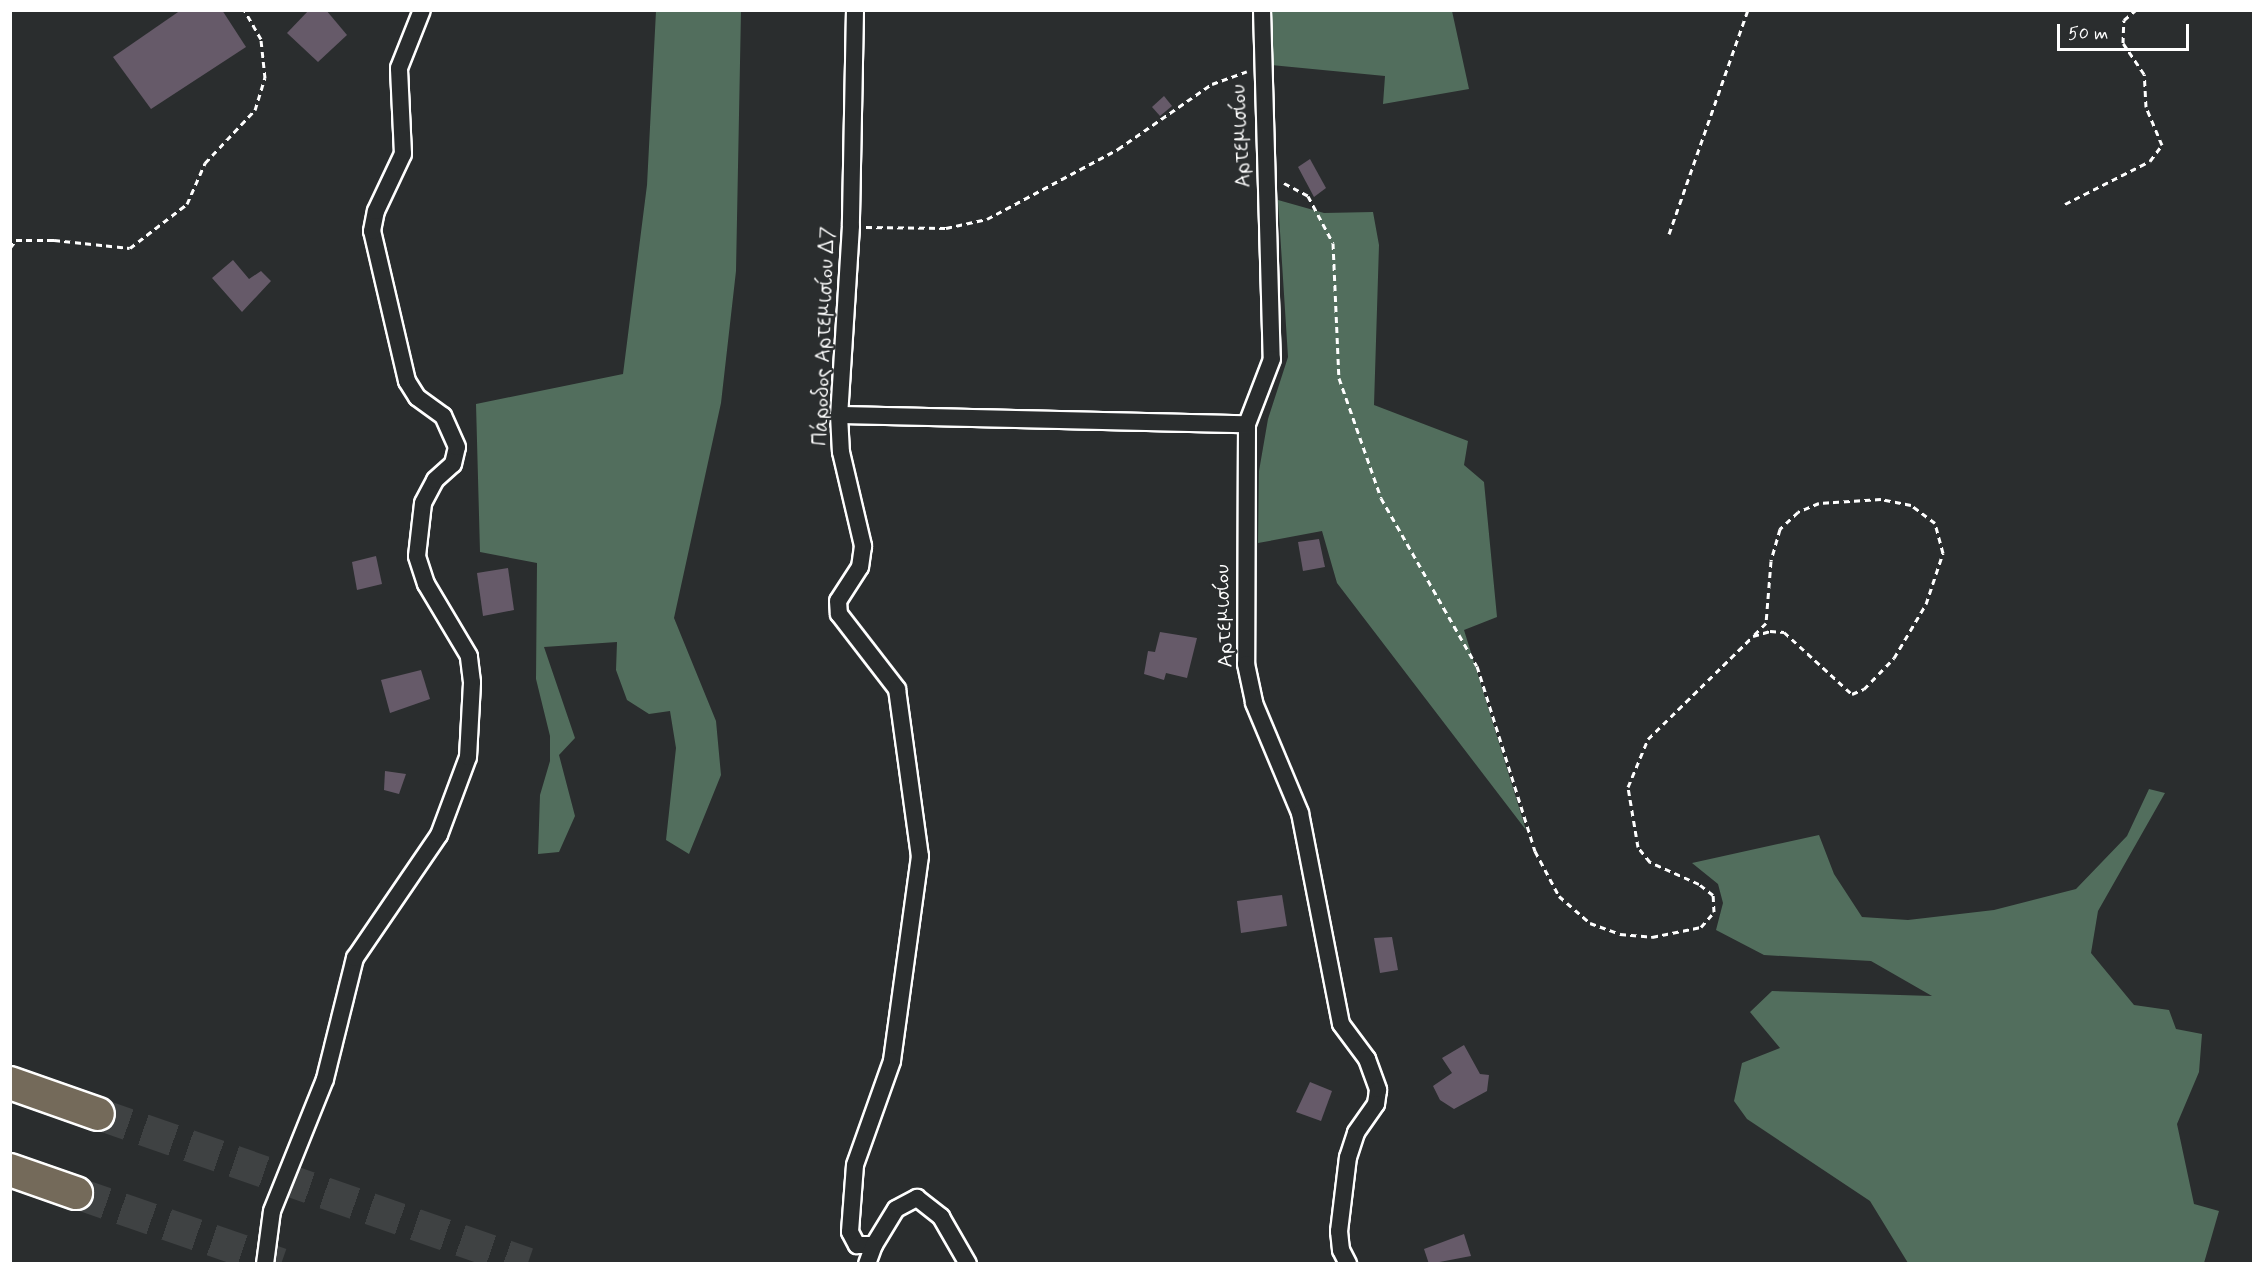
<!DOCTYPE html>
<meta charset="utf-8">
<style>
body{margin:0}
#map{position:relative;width:2264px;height:1274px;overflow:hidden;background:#2a2d2e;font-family:Mynerve,sans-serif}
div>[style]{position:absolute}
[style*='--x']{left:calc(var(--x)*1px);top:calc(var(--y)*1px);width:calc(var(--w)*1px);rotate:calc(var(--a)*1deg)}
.green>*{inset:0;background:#526e5d}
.building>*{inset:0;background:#665a69}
.highway-tunnel>*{height:32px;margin-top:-16px;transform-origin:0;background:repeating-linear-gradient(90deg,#3f4243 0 32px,transparent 0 48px)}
.path>*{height:3px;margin-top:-1.5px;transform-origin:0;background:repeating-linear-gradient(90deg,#fff 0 6px,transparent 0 10.5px)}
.roads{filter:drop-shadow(2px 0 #fff) drop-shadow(-2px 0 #fff) drop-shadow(0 2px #fff) drop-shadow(0 -2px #fff)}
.street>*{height:16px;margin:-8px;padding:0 8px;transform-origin:8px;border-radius:8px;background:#2a2d2e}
.highway>*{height:32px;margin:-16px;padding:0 16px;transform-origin:16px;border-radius:16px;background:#746a5a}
span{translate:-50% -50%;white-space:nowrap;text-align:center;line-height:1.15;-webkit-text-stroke:5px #2a2d2e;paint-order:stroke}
.street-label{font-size:21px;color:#fff}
.frame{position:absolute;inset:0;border:12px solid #fff;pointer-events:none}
.scale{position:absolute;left:2057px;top:24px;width:132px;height:27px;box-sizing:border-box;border:3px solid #fff;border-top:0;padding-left:8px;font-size:18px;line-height:21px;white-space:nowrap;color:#fff;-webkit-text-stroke:4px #2a2d2e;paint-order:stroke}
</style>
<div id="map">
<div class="green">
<i style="clip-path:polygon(656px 11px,741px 11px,736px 271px,721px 403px,674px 618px,716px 721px,721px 775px,689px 854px,666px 840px,676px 748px,670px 711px,649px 714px,627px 700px,616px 670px,617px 642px,544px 647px,575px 738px,559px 755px,575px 816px,559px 852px,538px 854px,540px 795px,550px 761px,550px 736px,536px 679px,537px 563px,480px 552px,476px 404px,623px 374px,647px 185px)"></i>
<i style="clip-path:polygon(1269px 11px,1452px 11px,1469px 89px,1383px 104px,1385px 76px,1271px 65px)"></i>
<i style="clip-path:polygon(1278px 200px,1324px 213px,1373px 212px,1379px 245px,1374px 405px,1468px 441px,1464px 465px,1484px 482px,1497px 617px,1464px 630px,1526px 830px,1337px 583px,1322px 531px,1258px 543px,1259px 471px,1268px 419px,1288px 357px)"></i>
<i style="clip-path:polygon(2149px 789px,2165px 793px,2098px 911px,2091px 953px,2134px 1005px,2169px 1010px,2176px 1029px,2202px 1034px,2199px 1072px,2177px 1124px,2194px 1204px,2219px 1211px,2204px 1263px,1908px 1263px,1870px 1201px,1747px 1119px,1734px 1101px,1742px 1063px,1780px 1048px,1750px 1012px,1772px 991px,1932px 996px,1871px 961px,1764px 955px,1716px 930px,1723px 903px,1718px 884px,1692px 863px,1819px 835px,1834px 874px,1862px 917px,1908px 920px,1994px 910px,2076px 889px,2127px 836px)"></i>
</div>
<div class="building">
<i style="clip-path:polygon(181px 10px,222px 10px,246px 47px,151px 109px,113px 57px)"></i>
<i style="clip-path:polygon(309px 10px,326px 10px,347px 35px,318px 62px,287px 33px)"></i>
<i style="clip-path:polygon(1164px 96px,1172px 106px,1160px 116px,1152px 107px)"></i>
<i style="clip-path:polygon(1310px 159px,1326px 188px,1314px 197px,1298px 167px)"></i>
<i style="clip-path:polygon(233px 260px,249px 279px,261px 271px,271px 281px,242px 312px,212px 278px)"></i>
<i style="clip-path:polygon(1319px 539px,1325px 567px,1303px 571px,1298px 542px)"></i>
<i style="clip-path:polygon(376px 556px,382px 584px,357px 590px,352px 562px)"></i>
<i style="clip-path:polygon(508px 568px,514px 610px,483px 616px,477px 573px)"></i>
<i style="clip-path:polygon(1160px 632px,1197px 638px,1187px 678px,1166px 673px,1164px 680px,1144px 674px,1148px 651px,1155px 652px)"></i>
<i style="clip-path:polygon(421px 670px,430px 699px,390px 713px,381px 680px)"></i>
<i style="clip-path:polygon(385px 771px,406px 774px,399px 794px,384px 790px)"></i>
<i style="clip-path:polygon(1282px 895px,1287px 926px,1241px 933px,1237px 901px)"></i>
<i style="clip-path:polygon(1392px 937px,1398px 970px,1380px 973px,1374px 938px)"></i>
<i style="clip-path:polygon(1464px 1045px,1480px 1074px,1489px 1075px,1487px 1091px,1454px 1109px,1440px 1100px,1433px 1086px,1452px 1073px,1442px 1058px)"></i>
<i style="clip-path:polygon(1310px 1082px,1332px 1091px,1321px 1121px,1296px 1112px)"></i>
<i style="clip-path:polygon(1464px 1234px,1471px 1256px,1429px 1264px,1424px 1249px)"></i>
</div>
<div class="highway-tunnel">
<i style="--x:98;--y:1114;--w:455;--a:19.2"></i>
<i style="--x:76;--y:1193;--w:217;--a:19.1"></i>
</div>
<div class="path">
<i style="--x:1284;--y:183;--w:27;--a:28"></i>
<i style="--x:1308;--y:196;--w:53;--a:62"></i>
<i style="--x:1333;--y:243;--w:135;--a:87.5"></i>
<i style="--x:1339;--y:378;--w:127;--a:70.7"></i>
<i style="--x:1381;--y:498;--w:193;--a:60.3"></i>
<i style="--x:1477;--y:666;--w:194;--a:72.6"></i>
<i style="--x:1535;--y:851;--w:51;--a:61.9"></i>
<i style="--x:1559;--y:896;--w:41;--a:41.1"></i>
<i style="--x:1590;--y:923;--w:32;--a:20"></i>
<i style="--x:1620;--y:934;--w:32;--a:5"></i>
<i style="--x:1652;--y:937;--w:50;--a:-11.5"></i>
<i style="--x:1701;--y:927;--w:20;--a:-49"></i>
<i style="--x:1714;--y:912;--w:17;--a:-93"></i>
<i style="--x:1713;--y:895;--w:18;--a:-142"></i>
<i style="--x:1699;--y:884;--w:54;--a:-155.8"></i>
<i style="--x:1650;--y:862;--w:19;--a:-129"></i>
<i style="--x:1638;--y:847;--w:61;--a:-99.5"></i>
<i style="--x:1628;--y:787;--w:52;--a:-67.4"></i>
<i style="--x:1648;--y:739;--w:147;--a:-44.4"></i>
<i style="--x:1753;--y:636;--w:18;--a:-16"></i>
<i style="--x:1770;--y:631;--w:14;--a:4"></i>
<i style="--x:1784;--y:632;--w:92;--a:42.4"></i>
<i style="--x:1852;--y:694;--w:13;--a:-23"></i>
<i style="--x:1864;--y:689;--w:43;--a:-45.9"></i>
<i style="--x:1894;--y:658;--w:63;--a:-59.3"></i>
<i style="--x:1926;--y:604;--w:54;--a:-71.6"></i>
<i style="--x:1943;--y:553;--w:31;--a:-105"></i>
<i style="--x:1935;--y:523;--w:30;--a:-143"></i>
<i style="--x:1911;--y:505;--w:31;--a:-169"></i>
<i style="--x:1881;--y:499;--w:62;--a:176.3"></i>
<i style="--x:1819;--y:503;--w:23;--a:157"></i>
<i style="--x:1798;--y:512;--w:25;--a:137"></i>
<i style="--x:1780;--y:529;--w:33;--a:106"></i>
<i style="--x:1771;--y:561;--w:62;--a:94.6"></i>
<i style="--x:1766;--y:623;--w:18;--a:135"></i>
<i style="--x:2065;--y:204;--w:95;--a:-26.8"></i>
<i style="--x:2150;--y:161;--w:20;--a:-53"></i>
<i style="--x:2162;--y:145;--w:41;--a:-112.8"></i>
<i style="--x:2146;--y:107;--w:33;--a:-93"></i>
<i style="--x:2144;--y:74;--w:37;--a:-124"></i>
<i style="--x:2123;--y:43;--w:23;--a:-88"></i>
<i style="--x:2124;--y:20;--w:16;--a:-40"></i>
<i style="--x:866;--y:227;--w:80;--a:0.7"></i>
<i style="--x:946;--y:228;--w:42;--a:-12.4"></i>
<i style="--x:987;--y:219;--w:149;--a:-28.1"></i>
<i style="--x:1118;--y:149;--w:114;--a:-34.7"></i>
<i style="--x:1212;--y:84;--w:37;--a:-20"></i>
<i style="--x:1669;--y:234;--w:238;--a:-70.6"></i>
<i style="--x:10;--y:248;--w:10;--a:-53"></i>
<i style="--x:16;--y:240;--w:38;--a:0"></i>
<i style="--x:54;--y:240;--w:76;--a:6"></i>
<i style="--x:130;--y:248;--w:72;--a:-37.7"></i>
<i style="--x:187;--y:204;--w:45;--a:-66.3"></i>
<i style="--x:205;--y:163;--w:73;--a:-46.7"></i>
<i style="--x:255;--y:110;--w:34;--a:-73"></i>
<i style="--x:265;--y:78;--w:39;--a:-96"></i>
<i style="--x:261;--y:39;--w:34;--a:-120"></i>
</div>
<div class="roads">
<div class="street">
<i style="--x:855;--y:10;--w:216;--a:91.1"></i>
<i style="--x:851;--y:226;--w:189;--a:93.6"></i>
<i style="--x:839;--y:415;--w:37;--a:87"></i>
<i style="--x:841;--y:452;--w:97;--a:76.8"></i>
<i style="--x:863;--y:546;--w:21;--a:98"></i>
<i style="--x:860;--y:567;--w:40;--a:122.9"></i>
<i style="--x:838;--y:601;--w:13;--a:86"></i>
<i style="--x:839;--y:614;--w:95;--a:52.3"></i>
<i style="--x:897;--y:689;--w:169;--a:82.2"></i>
<i style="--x:920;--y:856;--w:207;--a:97.8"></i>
<i style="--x:892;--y:1061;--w:110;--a:109.6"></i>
<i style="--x:855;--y:1165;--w:67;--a:94.3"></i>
<i style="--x:850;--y:1232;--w:15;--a:62"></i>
<i style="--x:857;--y:1245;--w:17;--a:0"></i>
<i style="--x:874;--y:1245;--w:42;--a:-58.6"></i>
<i style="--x:896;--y:1209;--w:24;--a:-28"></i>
<i style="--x:917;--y:1198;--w:31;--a:38"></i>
<i style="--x:941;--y:1217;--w:54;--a:60.1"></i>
<i style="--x:1262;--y:10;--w:349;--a:88.4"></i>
<i style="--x:1272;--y:359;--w:70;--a:111"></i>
<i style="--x:1247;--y:424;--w:240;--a:90.2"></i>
<i style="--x:1246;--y:664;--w:40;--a:78"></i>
<i style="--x:1254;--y:703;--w:119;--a:67.3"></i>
<i style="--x:1300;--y:813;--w:215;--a:79"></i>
<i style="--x:1341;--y:1024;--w:44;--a:53.4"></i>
<i style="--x:1367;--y:1059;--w:33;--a:70"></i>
<i style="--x:1378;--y:1090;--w:14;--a:98"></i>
<i style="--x:1376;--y:1104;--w:35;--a:125"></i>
<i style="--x:1356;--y:1133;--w:25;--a:108"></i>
<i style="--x:1348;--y:1157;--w:75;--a:96.9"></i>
<i style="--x:1339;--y:1231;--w:19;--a:84"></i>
<i style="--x:1341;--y:1250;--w:16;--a:63"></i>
<i style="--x:839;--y:415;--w:408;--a:1.3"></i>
<i style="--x:265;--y:1264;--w:53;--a:-82.5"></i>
<i style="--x:272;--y:1211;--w:142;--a:-68.1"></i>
<i style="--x:325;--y:1079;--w:125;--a:-76.1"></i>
<i style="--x:355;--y:958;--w:149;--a:-55.7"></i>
<i style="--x:439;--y:835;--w:83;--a:-69.6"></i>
<i style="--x:468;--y:757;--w:75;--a:-86.9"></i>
<i style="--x:472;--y:682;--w:26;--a:-97"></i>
<i style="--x:469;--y:656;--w:84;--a:-120.8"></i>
<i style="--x:426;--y:584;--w:29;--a:-108"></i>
<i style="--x:417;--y:556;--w:53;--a:-83.5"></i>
<i style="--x:423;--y:503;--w:26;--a:-62"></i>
<i style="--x:435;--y:480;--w:24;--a:-42"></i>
<i style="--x:453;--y:464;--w:17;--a:-77"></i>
<i style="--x:457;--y:447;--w:34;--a:-114"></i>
<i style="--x:443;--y:416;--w:32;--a:-144"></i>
<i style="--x:417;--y:397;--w:19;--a:-122"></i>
<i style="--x:407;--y:381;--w:154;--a:-103.1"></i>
<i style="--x:372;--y:231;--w:20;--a:-79"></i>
<i style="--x:376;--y:211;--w:63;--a:-64.7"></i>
<i style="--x:403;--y:154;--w:86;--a:-92.7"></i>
<i style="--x:399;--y:68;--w:62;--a:-68.4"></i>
<i style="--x:867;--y:1264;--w:20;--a:-70"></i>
</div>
<div class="highway">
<i style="--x:10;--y:1083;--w:93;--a:19.4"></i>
<i style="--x:10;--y:1170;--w:70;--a:19.2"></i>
</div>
</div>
<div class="street-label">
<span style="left:1241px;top:136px;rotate:-93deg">Αρτεμισίου</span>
<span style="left:824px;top:336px;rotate:-88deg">Πάροδος Αρτεμισίου Δ7</span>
<span style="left:1224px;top:616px;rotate:-92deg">Αρτεμισίου</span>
</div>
<div class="frame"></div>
<div class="scale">50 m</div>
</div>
